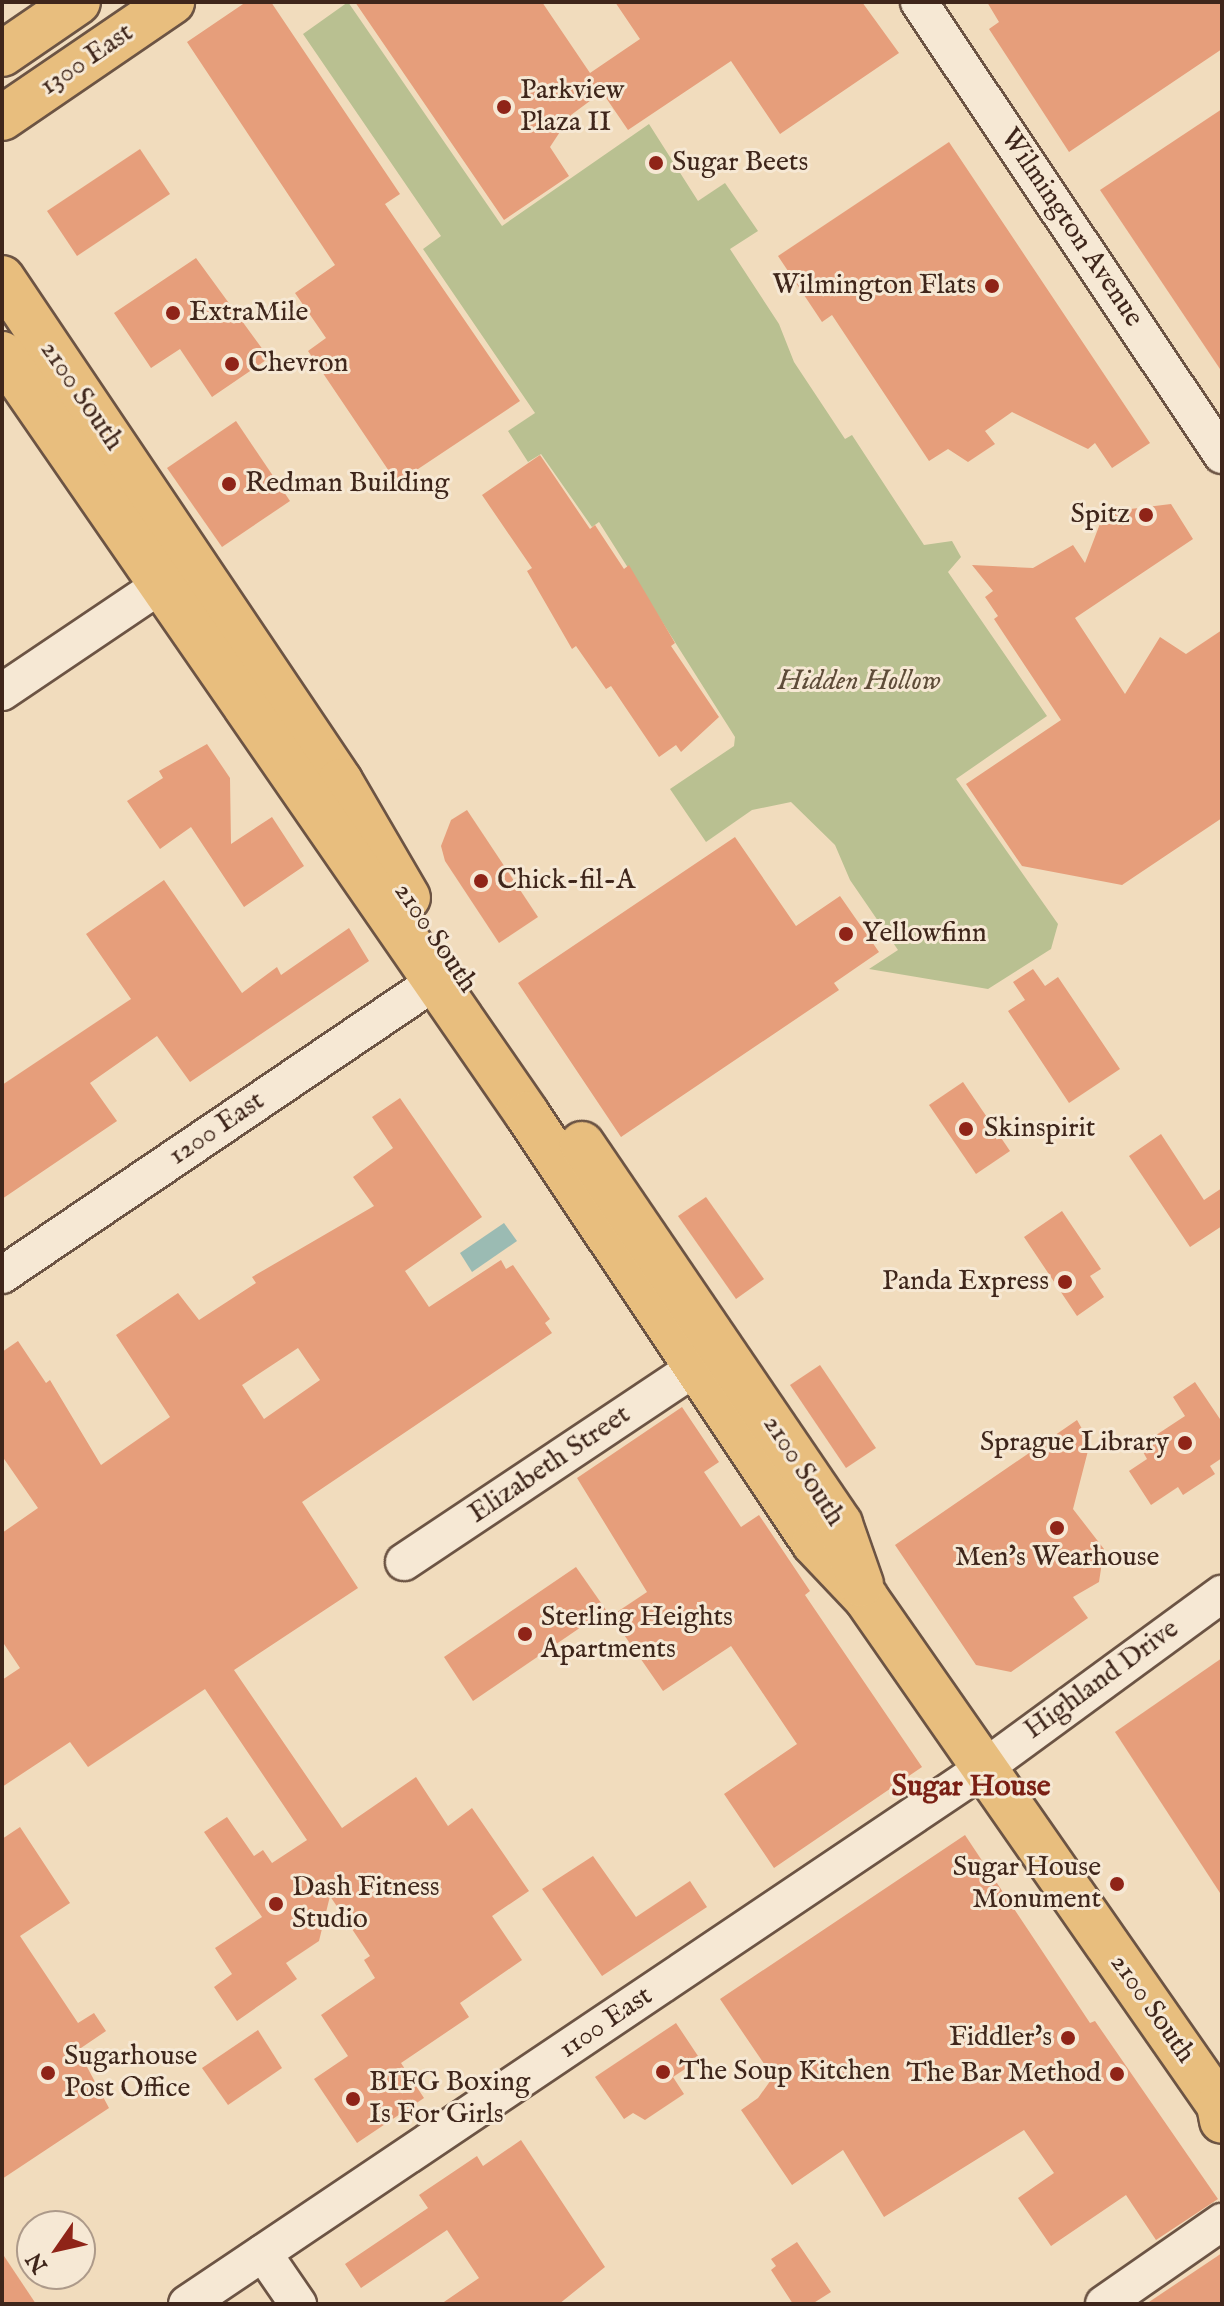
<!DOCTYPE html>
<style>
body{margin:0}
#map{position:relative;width:1224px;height:2306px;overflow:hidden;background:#f1dcbd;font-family:"IM FELL English",serif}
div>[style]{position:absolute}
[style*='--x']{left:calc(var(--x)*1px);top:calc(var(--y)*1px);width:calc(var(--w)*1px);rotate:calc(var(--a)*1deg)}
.green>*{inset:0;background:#b9c091}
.water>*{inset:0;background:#9bbbb3}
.building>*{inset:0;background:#e69e7b}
.roads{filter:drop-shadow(2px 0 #6c5444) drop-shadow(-2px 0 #6c5444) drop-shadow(0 2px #6c5444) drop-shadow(0 -2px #6c5444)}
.minor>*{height:36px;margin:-18px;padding:0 18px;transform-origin:18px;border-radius:18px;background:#f6e8d4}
.major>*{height:44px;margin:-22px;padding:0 22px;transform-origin:22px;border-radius:22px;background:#e8be7e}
.dots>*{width:22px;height:22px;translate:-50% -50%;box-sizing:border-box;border:4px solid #f6e8d4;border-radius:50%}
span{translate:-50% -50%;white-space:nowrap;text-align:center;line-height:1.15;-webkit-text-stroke:6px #f6e8d4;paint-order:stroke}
.street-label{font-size:28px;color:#3f261b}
.poi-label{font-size:28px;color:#3f261b}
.left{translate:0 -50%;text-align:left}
.right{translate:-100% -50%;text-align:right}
.park-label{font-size:28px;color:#5e4c38;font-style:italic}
.neighbourhood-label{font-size:30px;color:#7a1f14;font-weight:700}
.frame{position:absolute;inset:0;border:4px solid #3f261b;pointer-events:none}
.north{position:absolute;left:16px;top:2210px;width:80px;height:80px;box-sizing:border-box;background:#f6e8d4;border:2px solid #ad9a8a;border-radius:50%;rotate:236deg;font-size:22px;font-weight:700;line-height:32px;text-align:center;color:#3f261b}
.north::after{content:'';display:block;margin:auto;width:28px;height:36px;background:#8f2418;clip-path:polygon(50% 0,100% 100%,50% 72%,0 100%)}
</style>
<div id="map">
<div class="green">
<i style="clip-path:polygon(348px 2px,502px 226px,649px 124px,698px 201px,725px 183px,758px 231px,730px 249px,779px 324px,794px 362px,845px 439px,852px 435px,924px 545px,952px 541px,961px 557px,948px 572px,1047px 716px,956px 779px,1058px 924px,1051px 949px,988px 989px,869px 969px,898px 950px,850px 880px,835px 845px,791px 802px,752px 810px,706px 842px,670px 789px,734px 746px,735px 737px,599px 522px,592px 527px,541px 454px,528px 462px,508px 431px,535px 413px,423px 249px,441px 236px,303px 34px)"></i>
</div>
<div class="water">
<i style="clip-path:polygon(504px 1223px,517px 1241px,472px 1272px,460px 1253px)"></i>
</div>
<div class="building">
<i style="clip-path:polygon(246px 2px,271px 2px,400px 194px,385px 204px,520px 401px,397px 483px,308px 351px,326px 338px,295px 293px,335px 265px,187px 42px)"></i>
<i style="clip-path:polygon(355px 2px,542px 2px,590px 73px,640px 39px,615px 2px,862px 2px,899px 53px,780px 134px,731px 61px,628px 130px,602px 92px,571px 115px,550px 147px,569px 176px,504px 220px)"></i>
<i style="clip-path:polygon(987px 2px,1222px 2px,1222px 49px,1069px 152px,989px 29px,999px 22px)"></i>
<i style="clip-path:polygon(1222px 109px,1222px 372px,1100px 190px)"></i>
<i style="clip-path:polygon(949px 142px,1150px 443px,1112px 468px,1095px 443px,1088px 449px,1012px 412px,985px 431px,995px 444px,968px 462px,948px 449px,929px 461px,832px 315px,822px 322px,778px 256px)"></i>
<i style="clip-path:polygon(140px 149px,170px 194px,77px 256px,47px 211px)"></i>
<i style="clip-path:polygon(196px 258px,269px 358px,212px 397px,180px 349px,151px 368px,114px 313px)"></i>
<i style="clip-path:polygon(236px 421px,290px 501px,222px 547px,167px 468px)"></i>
<i style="clip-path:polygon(540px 455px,590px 529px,595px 525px,624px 569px,629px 565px,675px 643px,671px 646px,719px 717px,681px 752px,676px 745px,659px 757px,611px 686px,606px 689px,576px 646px,572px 649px,527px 571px,532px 568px,482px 495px)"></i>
<i style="clip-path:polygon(1171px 504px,1193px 539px,1075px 618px,1125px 694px,1160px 637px,1186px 654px,1222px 630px,1222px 818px,1122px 885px,1022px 866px,966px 784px,1061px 720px,994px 619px,998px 616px,985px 597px,993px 591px,972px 565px,1033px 568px,1073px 545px,1085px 563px,1101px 521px,1111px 523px,1114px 511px)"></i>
<i style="clip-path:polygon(207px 744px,230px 778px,231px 844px,272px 817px,304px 866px,244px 907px,191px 827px,160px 849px,127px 801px,163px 778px,159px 771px)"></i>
<i style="clip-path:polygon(467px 810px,538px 917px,499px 943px,445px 861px,441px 846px,451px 820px)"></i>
<i style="clip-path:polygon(735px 837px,796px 926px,840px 896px,879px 952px,834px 983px,839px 990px,621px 1137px,518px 983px)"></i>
<i style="clip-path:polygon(164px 880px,242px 993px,277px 967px,281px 975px,349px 928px,369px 961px,190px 1082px,157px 1036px,90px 1083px,117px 1121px,2px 1199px,2px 1085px,131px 999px,86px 934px)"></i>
<i style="clip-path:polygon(1033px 969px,1045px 986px,1058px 977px,1120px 1069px,1069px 1103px,1008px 1011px,1025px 1000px,1013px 982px)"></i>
<i style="clip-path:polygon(963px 1082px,1010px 1151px,976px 1174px,929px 1105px)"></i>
<i style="clip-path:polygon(evenodd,400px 1098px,482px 1217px,405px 1271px,429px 1307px,501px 1260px,506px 1269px,513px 1265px,550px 1319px,545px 1323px,552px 1333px,302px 1502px,358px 1588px,234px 1670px,342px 1828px,416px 1777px,448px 1826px,472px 1808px,529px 1891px,492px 1916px,522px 1960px,460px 2003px,469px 2017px,401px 2063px,424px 2098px,357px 2143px,314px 2079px,348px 2056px,321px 2015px,375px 1978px,364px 1960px,370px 1956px,330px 1896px,319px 1941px,286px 1963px,297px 1979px,237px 2021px,214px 1987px,232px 1974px,215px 1948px,262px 1917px,204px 1832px,227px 1817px,254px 1856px,263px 1850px,272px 1863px,307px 1840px,205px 1689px,88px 1767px,70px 1742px,2px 1787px,2px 1680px,20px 1668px,2px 1641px,2px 1533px,38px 1508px,2px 1456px,2px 1352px,18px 1341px,46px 1383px,50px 1380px,101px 1465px,170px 1417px,116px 1335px,178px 1293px,199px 1320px,256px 1283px,252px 1277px,374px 1206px,353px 1177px,393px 1148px,372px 1117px,400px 1098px,298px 1348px,320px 1380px,264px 1419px,242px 1385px,298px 1348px)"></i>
<i style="clip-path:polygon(1161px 1134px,1204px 1200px,1222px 1188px,1222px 1226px,1190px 1247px,1129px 1156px)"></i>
<i style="clip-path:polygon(706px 1197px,764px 1279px,736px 1299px,678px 1216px)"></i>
<i style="clip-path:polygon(1062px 1211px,1101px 1269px,1090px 1276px,1104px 1297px,1077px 1316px,1024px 1237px)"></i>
<i style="clip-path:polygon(820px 1365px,876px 1448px,846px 1468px,790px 1385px)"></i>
<i style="clip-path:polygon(1195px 1382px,1222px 1422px,1222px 1458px,1210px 1466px,1215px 1474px,1183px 1495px,1178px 1487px,1151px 1505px,1129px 1471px,1147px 1459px,1142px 1450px,1149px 1445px,1147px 1441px,1185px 1416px,1173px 1397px)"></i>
<i style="clip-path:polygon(682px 1407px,719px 1462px,704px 1472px,741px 1527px,759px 1515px,810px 1591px,805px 1595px,922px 1767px,774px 1868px,724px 1794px,797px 1744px,731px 1646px,663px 1691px,611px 1616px,647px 1592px,577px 1478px)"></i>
<i style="clip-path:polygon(1077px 1420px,1090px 1443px,1073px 1509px,1104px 1549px,1099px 1582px,1073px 1597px,1088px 1618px,1011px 1672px,976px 1665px,895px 1545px)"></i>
<i style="clip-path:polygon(576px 1567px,606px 1610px,473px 1701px,444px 1657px)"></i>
<i style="clip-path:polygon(1222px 1658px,1222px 1896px,1115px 1732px)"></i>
<i style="clip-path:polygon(20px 1827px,70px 1903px,20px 1936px,78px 2023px,94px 2013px,106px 2031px,78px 2050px,109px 2108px,2px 2179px,2px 1839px)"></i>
<i style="clip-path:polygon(965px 1835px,1090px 2023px,1095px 2021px,1218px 2199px,1156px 2240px,1126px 2195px,1051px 2246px,1018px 2198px,1054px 2173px,1024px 2130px,884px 2217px,843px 2150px,792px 2185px,741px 2110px,758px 2098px,773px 2077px,720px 1999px)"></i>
<i style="clip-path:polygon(593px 1856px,636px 1917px,690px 1881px,707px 1907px,602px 1976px,542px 1889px)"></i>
<i style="clip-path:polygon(676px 2023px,700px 2059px,673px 2077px,684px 2094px,645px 2120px,633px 2113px,624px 2119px,595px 2077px)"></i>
<i style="clip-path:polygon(258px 2030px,282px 2068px,228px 2105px,202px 2068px)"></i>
<i style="clip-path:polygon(521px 2140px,605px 2267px,559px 2304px,441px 2304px,479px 2278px,447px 2230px,361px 2288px,345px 2264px,428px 2208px,419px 2195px,477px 2156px,483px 2166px)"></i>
<i style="clip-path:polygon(797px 2242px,831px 2292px,812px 2304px,793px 2304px,771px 2270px,776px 2266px,771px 2259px)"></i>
<i style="clip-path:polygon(2px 2253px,36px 2304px,2px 2304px)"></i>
<i style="clip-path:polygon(1222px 2253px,1222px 2304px,1146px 2304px)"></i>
</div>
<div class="roads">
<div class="minor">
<i style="--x:919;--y:2;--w:545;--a:56.22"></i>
<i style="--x:2;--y:692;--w:193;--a:-34"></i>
<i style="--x:2;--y:1275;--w:521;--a:-34.12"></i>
<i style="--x:404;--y:1562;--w:350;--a:-33.7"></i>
<i style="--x:263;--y:2253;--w:62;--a:55.5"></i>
<i style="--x:187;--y:2304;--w:960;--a:-33.92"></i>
<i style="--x:984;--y:1768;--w:295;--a:-36.2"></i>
<i style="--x:1104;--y:2304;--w:144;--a:-34.8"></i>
</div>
<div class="major">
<i style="--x:2;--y:54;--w:92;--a:-34.4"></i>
<i style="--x:2;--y:118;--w:206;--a:-34.3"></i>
<i style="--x:2;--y:278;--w:606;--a:56.1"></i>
<i style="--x:340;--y:781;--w:135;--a:59.8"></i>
<i style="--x:2;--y:354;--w:924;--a:55.36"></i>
<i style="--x:527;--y:1114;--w:516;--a:56.22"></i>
<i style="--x:814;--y:1543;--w:76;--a:46.6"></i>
<i style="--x:866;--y:1598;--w:618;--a:55.15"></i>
<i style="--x:1219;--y:2105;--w:16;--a:79"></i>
<i style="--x:582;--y:1144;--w:459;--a:55.8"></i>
<i style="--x:840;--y:1524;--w:64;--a:70.7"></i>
</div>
</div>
<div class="dots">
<i style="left:504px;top:107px;background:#8f2418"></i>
<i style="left:656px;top:163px;background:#8f2418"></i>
<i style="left:992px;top:286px;background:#8f2418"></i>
<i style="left:173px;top:313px;background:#8f2418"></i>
<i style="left:232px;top:364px;background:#8f2418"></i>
<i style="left:229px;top:484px;background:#8f2418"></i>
<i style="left:1146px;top:515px;background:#8f2418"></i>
<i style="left:481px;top:881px;background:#8f2418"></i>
<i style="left:846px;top:934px;background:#8f2418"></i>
<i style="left:966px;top:1129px;background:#8f2418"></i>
<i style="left:1065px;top:1282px;background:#8f2418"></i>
<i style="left:1185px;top:1443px;background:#8f2418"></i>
<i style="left:1057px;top:1528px;background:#8f2418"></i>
<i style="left:525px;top:1634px;background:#8f2418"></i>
<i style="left:1117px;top:1884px;background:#8f2418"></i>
<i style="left:276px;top:1904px;background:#8f2418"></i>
<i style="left:1068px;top:2038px;background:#8f2418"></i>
<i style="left:663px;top:2072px;background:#8f2418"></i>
<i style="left:48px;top:2073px;background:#8f2418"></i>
<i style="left:1117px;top:2074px;background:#8f2418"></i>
<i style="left:353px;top:2099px;background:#8f2418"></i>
</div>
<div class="street-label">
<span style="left:87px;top:60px;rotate:-34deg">1300 East</span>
<span style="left:1071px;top:228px;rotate:56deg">Wilmington Avenue</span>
<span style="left:81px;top:396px;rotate:56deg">2100 South</span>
<span style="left:435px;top:938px;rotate:56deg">2100 South</span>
<span style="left:217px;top:1129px;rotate:-34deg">1200 East</span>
<span style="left:550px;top:1465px;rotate:-34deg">Elizabeth Street</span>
<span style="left:803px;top:1471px;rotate:57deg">2100 South</span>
<span style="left:1102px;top:1680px;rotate:-36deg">Highland Drive</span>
<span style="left:1152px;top:2009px;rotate:55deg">2100 South</span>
<span style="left:606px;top:2023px;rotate:-34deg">1100 East</span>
</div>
<div class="poi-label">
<span class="left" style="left:520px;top:107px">Parkview<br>Plaza II</span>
<span class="left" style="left:672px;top:163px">Sugar Beets</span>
<span class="right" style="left:976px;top:286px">Wilmington Flats</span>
<span class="left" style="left:189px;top:313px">ExtraMile</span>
<span class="left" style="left:248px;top:364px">Chevron</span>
<span class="left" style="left:245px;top:484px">Redman Building</span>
<span class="right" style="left:1130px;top:515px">Spitz</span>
<span class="left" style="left:497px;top:881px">Chick-fil-A</span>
<span class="left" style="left:862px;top:934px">Yellowfinn</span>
<span class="left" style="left:984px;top:1129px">Skinspirit</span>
<span class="right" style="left:1049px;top:1282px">Panda Express</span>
<span class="right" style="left:1169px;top:1443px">Sprague Library</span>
<span style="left:1057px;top:1558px">Men's Wearhouse</span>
<span class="left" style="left:541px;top:1634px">Sterling Heights<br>Apartments</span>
<span class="right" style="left:1101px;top:1884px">Sugar House<br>Monument</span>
<span class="left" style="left:292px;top:1904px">Dash Fitness<br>Studio</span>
<span class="right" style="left:1052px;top:2038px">Fiddler's</span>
<span class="left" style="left:64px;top:2073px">Sugarhouse<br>Post Office</span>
<span class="left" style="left:679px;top:2072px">The Soup Kitchen</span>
<span class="right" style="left:1101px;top:2074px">The Bar Method</span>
<span class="left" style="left:369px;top:2099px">BIFG Boxing<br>Is For Girls</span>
</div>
<div class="park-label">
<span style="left:859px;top:682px">Hidden Hollow</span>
</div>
<div class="neighbourhood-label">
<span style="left:971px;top:1787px">Sugar House</span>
</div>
<div class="frame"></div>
<div class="north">N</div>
</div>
